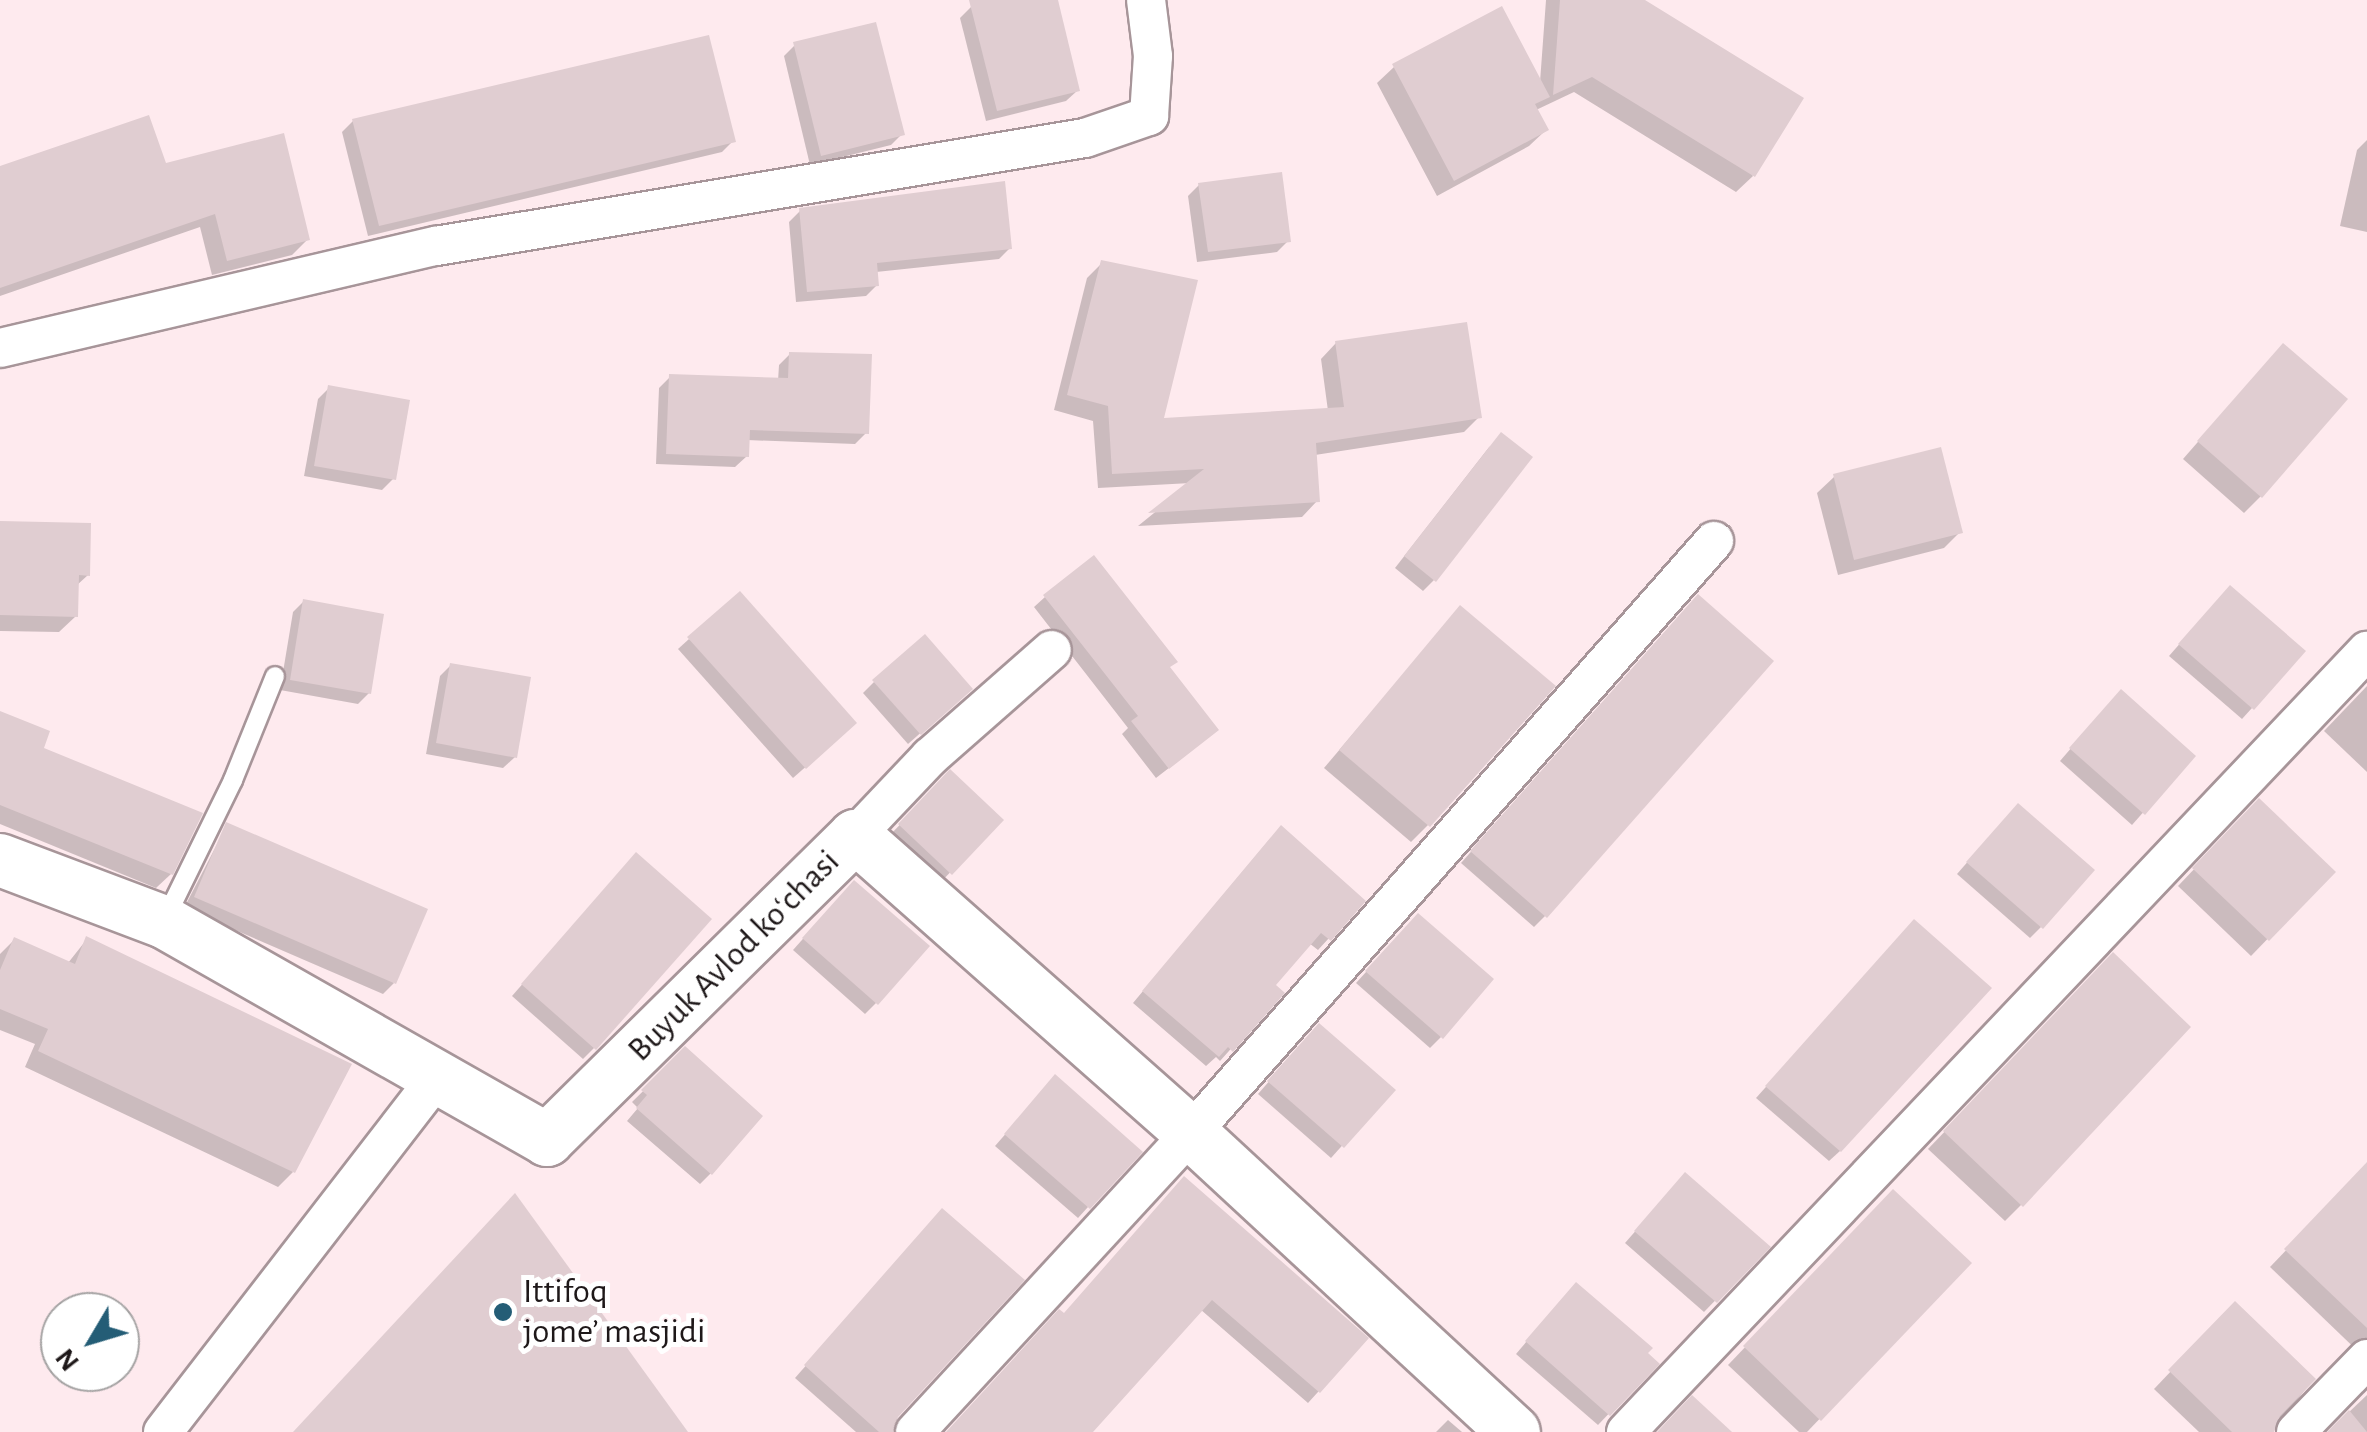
<!DOCTYPE html>
<meta charset="utf-8">
<style>
body{margin:0}
#map{position:relative;width:2367px;height:1432px;overflow:hidden;background:#feeaee;font-family:"Alegreya Sans",sans-serif}
div>[style]{position:absolute}
[style*='--x']{left:calc(var(--x)*1px);top:calc(var(--y)*1px);width:calc(var(--w)*1px);rotate:calc(var(--a)*1deg)}
.shadow>*{inset:0;background:#0003}
.building>*{inset:0;background:#e0cdd1}
.roads{filter:drop-shadow(2px 0 #a79599) drop-shadow(-2px 0 #a79599) drop-shadow(0 2px #a79599) drop-shadow(0 -2px #a79599)}
.lane>*{height:18px;margin:-9px;padding:0 9px;transform-origin:9px;border-radius:9px;background:#fff}
.street>*{height:38px;margin:-19px;padding:0 19px;transform-origin:19px;border-radius:19px;background:#fff}
.secondary>*{height:52px;margin:-26px;padding:0 26px;transform-origin:26px;border-radius:26px;background:#fff}
.dots>*{width:28px;height:28px;translate:-50% -50%;box-sizing:border-box;border:5px solid #fff;border-radius:50%}
span{translate:-50% -50%;white-space:nowrap;text-align:center;line-height:1.15;-webkit-text-stroke:10px #fff;paint-order:stroke}
.street-label{font-size:35px;color:#1e1819}
.poi-label{font-size:35px;color:#1e1819}
.left{translate:0 -50%;text-align:left}
.north{position:absolute;left:40px;top:1292px;width:100px;height:100px;box-sizing:border-box;background:#fff;border:2px solid #a5a3a3;border-radius:50%;rotate:232deg;font-size:28px;font-weight:700;line-height:40px;text-align:center;color:#1e1819}
.north::after{content:'';display:block;margin:auto;width:35px;height:45px;background:#245d76;clip-path:polygon(50% 0,100% 100%,50% 72%,0 100%)}
</style>
<div id="map">
<div class="shadow">
<i style="clip-path:polygon(998px 0,1055px 0,1078px 90px,1066px 101px,986px 121px,960px 18px,971px 7px)"></i>
<i style="clip-path:polygon(1546px 0,1640px 0,1753px 176px,1736px 192px,1574px 92px,1536px 110px,1546px 130px,1529px 146px,1437px 196px,1377px 83px,1394px 67px,1540px 82px)"></i>
<i style="clip-path:polygon(795px 45px,902px 134px,891px 145px,810px 165px,784px 56px)"></i>
<i style="clip-path:polygon(353px 121px,733px 141px,722px 152px,368px 236px,342px 132px)"></i>
<i style="clip-path:polygon(2367px 140px,2367px 232px,2340px 226px,2357px 150px)"></i>
<i style="clip-path:polygon(164px 166px,307px 240px,292px 255px,212px 275px,200px 227px,0 296px,0 169px)"></i>
<i style="clip-path:polygon(1199px 185px,1288px 241px,1277px 252px,1197px 262px,1188px 196px)"></i>
<i style="clip-path:polygon(800px 211px,1010px 248px,999px 259px,876px 272px,877px 285px,866px 296px,796px 302px,789px 222px)"></i>
<i style="clip-path:polygon(1102px 263px,1161px 421px,1328px 411px,1321px 359px,1336px 343px,1479px 417px,1464px 432px,1315px 455px,1317px 501px,1302px 517px,1138px 526px,1191px 483px,1098px 488px,1093px 421px,1054px 410px,1087px 278px)"></i>
<i style="clip-path:polygon(790px 354px,866px 433px,855px 444px,747px 440px,747px 456px,735px 467px,656px 464px,659px 388px,670px 377px,778px 381px,779px 365px)"></i>
<i style="clip-path:polygon(2267px 363px,2261px 496px,2244px 513px,2183px 459px)"></i>
<i style="clip-path:polygon(329px 388px,393px 479px,382px 490px,304px 476px,318px 399px)"></i>
<i style="clip-path:polygon(1490px 446px,1434px 580px,1423px 591px,1395px 568px)"></i>
<i style="clip-path:polygon(1834px 477px,1960px 532px,1944px 548px,1838px 575px,1817px 493px)"></i>
<i style="clip-path:polygon(0 524px,88px 575px,76px 586px,76px 616px,59px 632px,0 631px)"></i>
<i style="clip-path:polygon(1045px 597px,1168px 668px,1205px 740px,1156px 778px,1122px 734px,1128px 728px,1034px 607px)"></i>
<i style="clip-path:polygon(2219px 599px,2252px 708px,2242px 719px,2169px 656px)"></i>
<i style="clip-path:polygon(304px 601px,369px 693px,358px 704px,280px 690px,293px 612px)"></i>
<i style="clip-path:polygon(1460px 608px,1428px 825px,1411px 842px,1324px 768px)"></i>
<i style="clip-path:polygon(1688px 608px,1545px 916px,1534px 927px,1461px 863px)"></i>
<i style="clip-path:polygon(689px 639px,843px 734px,793px 778px,678px 649px)"></i>
<i style="clip-path:polygon(451px 665px,515px 757px,503px 768px,426px 754px,440px 676px)"></i>
<i style="clip-path:polygon(874px 682px,959px 699px,908px 744px,863px 693px)"></i>
<i style="clip-path:polygon(2367px 686px,2367px 772px,2324px 731px)"></i>
<i style="clip-path:polygon(2110px 703px,2193px 756px,2132px 825px,2060px 761px)"></i>
<i style="clip-path:polygon(0 714px,171px 874px,156px 888px,0 824px)"></i>
<i style="clip-path:polygon(950px 773px,1000px 820px,939px 884px,889px 836px)"></i>
<i style="clip-path:polygon(2259px 801px,2332px 872px,2251px 956px,2178px 886px)"></i>
<i style="clip-path:polygon(2007px 817px,2041px 927px,2030px 938px,1957px 874px)"></i>
<i style="clip-path:polygon(227px 825px,394px 983px,383px 994px,184px 908px)"></i>
<i style="clip-path:polygon(1270px 839px,1363px 901px,1318px 950px,1309px 943px,1272px 986px,1281px 993px,1220px 1061px,1216px 1057px,1206px 1066px,1133px 1003px)"></i>
<i style="clip-path:polygon(626px 866px,594px 1048px,583px 1059px,512px 996px)"></i>
<i style="clip-path:polygon(843px 894px,876px 1003px,865px 1014px,793px 950px)"></i>
<i style="clip-path:polygon(1407px 927px,1441px 1037px,1430px 1048px,1356px 983px)"></i>
<i style="clip-path:polygon(1903px 934px,1840px 1151px,1829px 1161px,1756px 1098px)"></i>
<i style="clip-path:polygon(87px 939px,293px 1172px,278px 1187px,25px 1067px,35px 1044px,0 1030px,0 954px,14px 940px,68px 963px)"></i>
<i style="clip-path:polygon(2113px 956px,2021px 1205px,2005px 1221px,1928px 1149px)"></i>
<i style="clip-path:polygon(1308px 1037px,1392px 1090px,1331px 1158px,1258px 1094px)"></i>
<i style="clip-path:polygon(685px 1050px,711px 1173px,700px 1184px,627px 1121px,638px 1108px,632px 1102px)"></i>
<i style="clip-path:polygon(1045px 1089px,1088px 1207px,1078px 1218px,995px 1146px)"></i>
<i style="clip-path:polygon(2367px 1166px,2367px 1360px,2270px 1267px)"></i>
<i style="clip-path:polygon(1675px 1186px,1767px 1247px,1704px 1312px,1625px 1243px)"></i>
<i style="clip-path:polygon(1173px 1190px,1365px 1338px,1318px 1392px,1308px 1403px,1200px 1309px,1090px 1432px,948px 1432px,1063px 1316px)"></i>
<i style="clip-path:polygon(1894px 1192px,1969px 1263px,1807px 1432px,1799px 1432px,1728px 1365px)"></i>
<i style="clip-path:polygon(932px 1222px,893px 1432px,856px 1432px,795px 1378px)"></i>
<i style="clip-path:polygon(1565px 1296px,1656px 1364px,1598px 1425px,1516px 1354px)"></i>
<i style="clip-path:polygon(2235px 1304px,2313px 1379px,2273px 1432px,2199px 1432px,2154px 1389px)"></i>
<i style="clip-path:polygon(2367px 1395px,2367px 1432px,2328px 1432px)"></i>
<i style="clip-path:polygon(1448px 1420px,1462px 1432px,1436px 1432px)"></i>
</div>
<div class="building">
<i style="clip-path:polygon(969px 0,1058px 0,1080px 91px,997px 111px)"></i>
<i style="clip-path:polygon(1560px 0,1645px 0,1804px 98px,1755px 177px,1592px 77px,1553px 95px)"></i>
<i style="clip-path:polygon(1502px 6px,1550px 97px,1535px 104px,1549px 130px,1454px 181px,1392px 64px)"></i>
<i style="clip-path:polygon(876px 22px,905px 135px,821px 156px,793px 42px)"></i>
<i style="clip-path:polygon(709px 35px,736px 142px,379px 226px,352px 119px)"></i>
<i style="clip-path:polygon(149px 115px,166px 163px,284px 133px,310px 240px,227px 261px,215px 214px,0 288px,0 166px)"></i>
<i style="clip-path:polygon(1282px 172px,1291px 242px,1208px 252px,1198px 183px)"></i>
<i style="clip-path:polygon(1005px 181px,1012px 249px,877px 263px,879px 286px,807px 292px,799px 208px)"></i>
<i style="clip-path:polygon(1101px 260px,1198px 280px,1164px 418px,1344px 407px,1335px 341px,1467px 322px,1482px 418px,1316px 443px,1320px 502px,1148px 513px,1204px 469px,1112px 474px,1108px 406px,1067px 395px)"></i>
<i style="clip-path:polygon(2283px 343px,2348px 399px,2262px 498px,2197px 441px)"></i>
<i style="clip-path:polygon(789px 352px,872px 354px,869px 434px,750px 430px,749px 457px,666px 454px,669px 374px,788px 378px)"></i>
<i style="clip-path:polygon(328px 385px,410px 400px,396px 480px,314px 466px)"></i>
<i style="clip-path:polygon(1501px 432px,1533px 457px,1436px 582px,1404px 556px)"></i>
<i style="clip-path:polygon(1941px 447px,1963px 533px,1854px 560px,1833px 474px)"></i>
<i style="clip-path:polygon(0 521px,91px 523px,90px 576px,79px 575px,78px 617px,0 615px)"></i>
<i style="clip-path:polygon(1094px 555px,1178px 662px,1170px 667px,1219px 730px,1169px 769px,1131px 721px,1138px 716px,1043px 595px)"></i>
<i style="clip-path:polygon(2230px 585px,2306px 651px,2254px 710px,2178px 644px)"></i>
<i style="clip-path:polygon(740px 591px,857px 723px,806px 769px,687px 637px)"></i>
<i style="clip-path:polygon(1698px 594px,1774px 661px,1547px 918px,1470px 851px)"></i>
<i style="clip-path:polygon(303px 599px,384px 614px,371px 694px,290px 680px)"></i>
<i style="clip-path:polygon(1460px 605px,1556px 686px,1430px 827px,1339px 750px)"></i>
<i style="clip-path:polygon(925px 634px,973px 689px,921px 735px,872px 680px)"></i>
<i style="clip-path:polygon(450px 663px,531px 677px,517px 758px,436px 743px)"></i>
<i style="clip-path:polygon(2121px 689px,2196px 756px,2145px 815px,2069px 748px)"></i>
<i style="clip-path:polygon(0 711px,50px 731px,44px 748px,203px 813px,173px 875px,0 805px)"></i>
<i style="clip-path:polygon(950px 769px,1004px 820px,952px 875px,898px 824px)"></i>
<i style="clip-path:polygon(2259px 798px,2336px 872px,2269px 941px,2192px 868px)"></i>
<i style="clip-path:polygon(2018px 803px,2095px 870px,2043px 929px,1966px 862px)"></i>
<i style="clip-path:polygon(226px 822px,428px 909px,396px 984px,194px 897px)"></i>
<i style="clip-path:polygon(1281px 825px,1366px 901px,1331px 941px,1321px 933px,1276px 985px,1285px 993px,1233px 1052px,1228px 1047px,1219px 1057px,1142px 991px)"></i>
<i style="clip-path:polygon(636px 852px,712px 919px,596px 1050px,521px 984px)"></i>
<i style="clip-path:polygon(854px 880px,930px 946px,878px 1005px,802px 938px)"></i>
<i style="clip-path:polygon(1418px 913px,1494px 979px,1443px 1039px,1365px 971px)"></i>
<i style="clip-path:polygon(1914px 919px,1992px 988px,1841px 1152px,1765px 1086px)"></i>
<i style="clip-path:polygon(86px 936px,352px 1064px,295px 1173px,38px 1051px,48px 1029px,0 1009px,0 970px,14px 937px,75px 964px)"></i>
<i style="clip-path:polygon(2113px 952px,2191px 1027px,2023px 1207px,1943px 1131px)"></i>
<i style="clip-path:polygon(1319px 1023px,1396px 1090px,1344px 1148px,1267px 1081px)"></i>
<i style="clip-path:polygon(685px 1046px,763px 1116px,712px 1175px,636px 1108px,647px 1095px,641px 1090px)"></i>
<i style="clip-path:polygon(1055px 1074px,1143px 1152px,1090px 1209px,1004px 1134px)"></i>
<i style="clip-path:polygon(2367px 1162px,2367px 1328px,2284px 1249px)"></i>
<i style="clip-path:polygon(1685px 1172px,1771px 1247px,1717px 1303px,1634px 1231px)"></i>
<i style="clip-path:polygon(1184px 1176px,1369px 1338px,1320px 1393px,1212px 1300px,1093px 1432px,946px 1432px,1059px 1309px,1064px 1313px)"></i>
<i style="clip-path:polygon(1893px 1189px,1972px 1263px,1821px 1421px,1743px 1346px)"></i>
<i style="clip-path:polygon(515px 1193px,688px 1432px,293px 1432px)"></i>
<i style="clip-path:polygon(942px 1208px,1025px 1280px,898px 1417px,893px 1432px,879px 1432px,804px 1365px)"></i>
<i style="clip-path:polygon(1576px 1282px,1653px 1348px,1648px 1353px,1660px 1364px,1610px 1416px,1525px 1341px)"></i>
<i style="clip-path:polygon(2235px 1301px,2316px 1379px,2280px 1416px,2274px 1432px,2232px 1432px,2168px 1370px)"></i>
<i style="clip-path:polygon(1692px 1395px,1732px 1432px,1657px 1432px)"></i>
<i style="clip-path:polygon(2349px 1410px,2367px 1432px,2327px 1432px)"></i>
</div>
<div class="roads">
<div class="lane">
<i style="--x:166;--y:917;--w:153;--a:-63.9"></i>
<i style="--x:233;--y:780;--w:112;--a:-68"></i>
</div>
<div class="street">
<i style="--x:0;--y:348;--w:448;--a:-13.2"></i>
<i style="--x:436;--y:246;--w:658;--a:-9.45"></i>
<i style="--x:1085;--y:138;--w:68;--a:-19"></i>
<i style="--x:1149;--y:116;--w:60;--a:-86.2"></i>
<i style="--x:1153;--y:56;--w:56;--a:-97.1"></i>
<i style="--x:855;--y:836;--w:109;--a:-46.5"></i>
<i style="--x:930;--y:757;--w:162;--a:-41.3"></i>
<i style="--x:163;--y:1432;--w:451;--a:-52.3"></i>
<i style="--x:915;--y:1432;--w:407;--a:-47.3"></i>
<i style="--x:1191;--y:1133;--w:790;--a:-48.54"></i>
<i style="--x:1626;--y:1432;--w:1077;--a:-46.51"></i>
<i style="--x:2296;--y:1432;--w:102;--a:-45.8"></i>
</div>
<div class="secondary">
<i style="--x:0;--y:860;--w:175;--a:20.7"></i>
<i style="--x:164;--y:922;--w:441;--a:29.6"></i>
<i style="--x:547;--y:1140;--w:433;--a:-44.6"></i>
<i style="--x:855;--y:836;--w:448;--a:41.5"></i>
<i style="--x:1191;--y:1133;--w:440;--a:42.8"></i>
</div>
</div>
<div class="dots">
<i style="left:503px;top:1312px;background:#245d76"></i>
</div>
<div class="street-label">
<span style="left:734px;top:956px;rotate:-45deg">Buyuk Avlod koʻchasi</span>
</div>
<div class="poi-label">
<span class="left" style="left:523px;top:1312px">Ittifoq<br>jome’ masjidi</span>
</div>
<div class="north">N</div>
</div>
